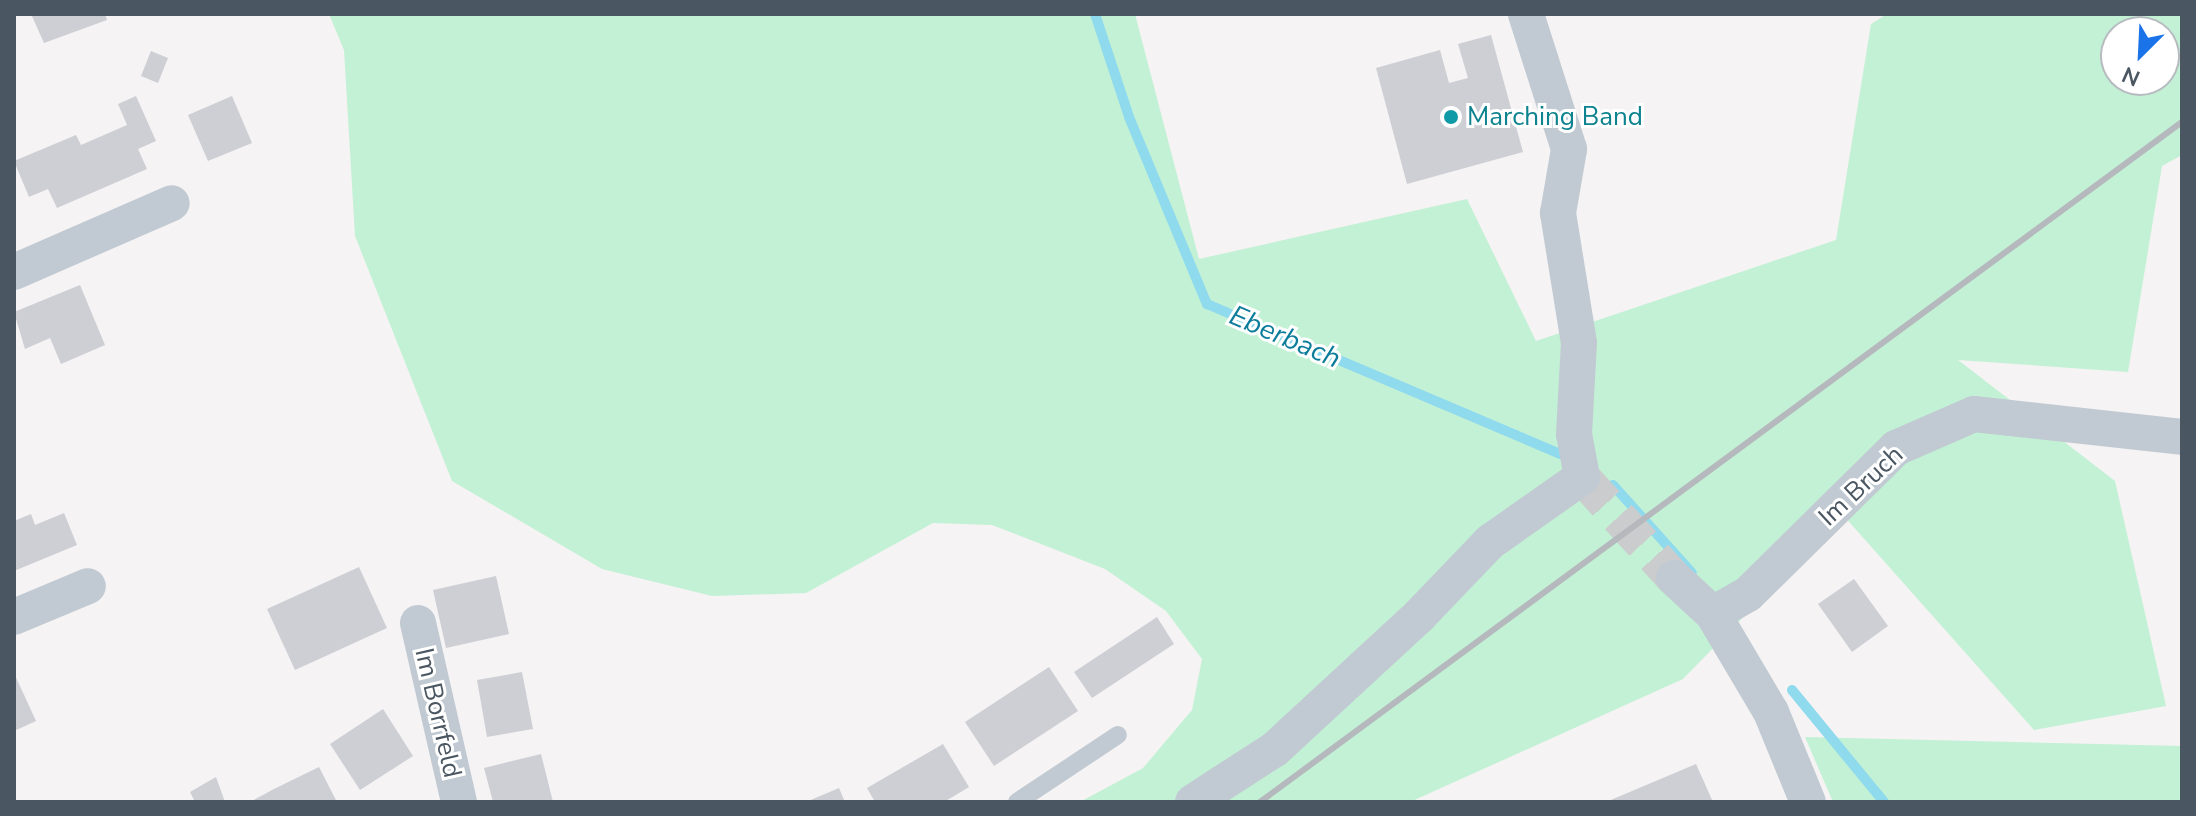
<!DOCTYPE html>
<style>
body{margin:0}
#map{position:relative;width:2196px;height:816px;overflow:hidden;background:#f5f3f3;font-family:"Nunito Sans",sans-serif}
div>[style]{position:absolute}
[style*='--x']{left:calc(var(--x)*1px);top:calc(var(--y)*1px);width:calc(var(--w)*1px);rotate:calc(var(--a)*1deg)}
.green>*{inset:0;background:#c3f1d5}
.stream>*{height:10px;margin:-5px;padding:0 5px;transform-origin:5px;border-radius:5px;background:#90daee}
.building>*{inset:0;background:#cdcfd5}
.minor-tunnel>*{height:36px;margin-top:-18px;transform-origin:0;background:repeating-linear-gradient(90deg,#caccce 0 36px,transparent 0 54px)}
.service>*{height:18px;margin:-9px;padding:0 9px;transform-origin:9px;border-radius:9px;background:#c1cad2}
.minor>*{height:36px;margin:-18px;padding:0 18px;transform-origin:18px;border-radius:18px;background:#c1cad2}
.rail>*{height:6px;margin:-3px;padding:0 3px;transform-origin:3px;border-radius:3px;background:#b5b8bd}
.dots>*{width:22px;height:22px;translate:-50% -50%;box-sizing:border-box;border:4px solid #fff;border-radius:50%}
span{translate:-50% -50%;white-space:nowrap;text-align:center;line-height:1.15;-webkit-text-stroke:6px #fff;paint-order:stroke}
.culture-label{font-size:26px;color:#0d838f}
.left{translate:0 -50%;text-align:left}
.street-label{font-size:26px;color:#4a5661}
.water-label{font-size:28px;color:#0c7c9b;font-style:italic}
.frame{position:absolute;inset:0;border:16px solid #4a5661;pointer-events:none}
.north{position:absolute;left:2100px;top:16px;width:80px;height:80px;box-sizing:border-box;background:#fff;border:2px solid #b7bbc0;border-radius:50%;rotate:204deg;font-size:22px;font-weight:700;line-height:32px;text-align:center;color:#4a5661}
.north::after{content:'';display:block;margin:auto;width:28px;height:36px;background:#1a73e8;clip-path:polygon(50% 0,100% 100%,50% 72%,0 100%)}
</style>
<div id="map">
<div class="green">
<i style="clip-path:polygon(evenodd,329px 14px,1135px 14px,1199px 259px,1467px 199px,1536px 341px,1836px 240px,1871px 24px,1887px 14px,2182px 14px,2182px 155px,2162px 166px,2128px 372px,1958px 360px,2115px 481px,2166px 706px,2034px 730px,1843px 515px,1683px 679px,1410px 802px,1080px 802px,1143px 768px,1192px 710px,1202px 659px,1166px 611px,1105px 569px,992px 525px,933px 523px,806px 593px,712px 596px,602px 569px,452px 481px,355px 236px,344px 50px,329px 14px,2116px 32px,2164px 32px,2164px 80px,2116px 80px,2116px 32px)"></i>
<i style="clip-path:polygon(1805px 737px,2182px 746px,2182px 802px,1833px 802px)"></i>
</div>
<div class="stream">
<i style="--x:1095;--y:14;--w:108;--a:71.7"></i>
<i style="--x:1129;--y:117;--w:203;--a:67.4"></i>
<i style="--x:1207;--y:304;--w:384;--a:23"></i>
<i style="--x:1613;--y:485;--w:118;--a:48.1"></i>
<i style="--x:1792;--y:690;--w:145;--a:50.6"></i>
</div>
<div class="building">
<i style="clip-path:polygon(31px 14px,105px 14px,107px 20px,44px 43px)"></i>
<i style="clip-path:polygon(1491px 35px,1523px 152px,1407px 184px,1376px 68px,1440px 50px,1449px 83px,1468px 78px,1458px 44px)"></i>
<i style="clip-path:polygon(151px 51px,168px 58px,158px 83px,141px 76px)"></i>
<i style="clip-path:polygon(136px 96px,156px 141px,138px 149px,147px 169px,57px 208px,48px 189px,29px 197px,14px 161px,76px 135px,81px 145px,127px 125px,118px 104px)"></i>
<i style="clip-path:polygon(232px 96px,252px 143px,208px 161px,188px 115px)"></i>
<i style="clip-path:polygon(80px 285px,105px 345px,61px 364px,50px 338px,25px 349px,14px 312px)"></i>
<i style="clip-path:polygon(64px 513px,77px 545px,14px 571px,14px 521px,31px 514px,35px 525px)"></i>
<i style="clip-path:polygon(359px 567px,387px 628px,295px 670px,267px 609px)"></i>
<i style="clip-path:polygon(496px 576px,509px 634px,446px 648px,433px 590px)"></i>
<i style="clip-path:polygon(1854px 579px,1888px 626px,1852px 652px,1818px 604px)"></i>
<i style="clip-path:polygon(1157px 617px,1174px 644px,1092px 698px,1074px 672px)"></i>
<i style="clip-path:polygon(1049px 667px,1078px 711px,994px 766px,965px 722px)"></i>
<i style="clip-path:polygon(522px 672px,533px 729px,487px 737px,477px 680px)"></i>
<i style="clip-path:polygon(14px 673px,36px 721px,14px 731px)"></i>
<i style="clip-path:polygon(383px 709px,413px 756px,360px 790px,330px 744px)"></i>
<i style="clip-path:polygon(943px 744px,969px 787px,944px 802px,875px 802px,867px 788px)"></i>
<i style="clip-path:polygon(541px 754px,553px 802px,493px 802px,484px 768px)"></i>
<i style="clip-path:polygon(1696px 764px,1713px 802px,1606px 802px)"></i>
<i style="clip-path:polygon(319px 767px,337px 802px,250px 802px,274px 789px)"></i>
<i style="clip-path:polygon(216px 777px,225px 802px,195px 802px,190px 792px)"></i>
<i style="clip-path:polygon(839px 788px,845px 802px,806px 802px)"></i>
</div>
<div class="minor-tunnel">
<i style="--x:1582;--y:477;--w:137;--a:47.7"></i>
</div>
<div class="service">
<i style="--x:1017;--y:802;--w:121;--a:-33.6"></i>
</div>
<div class="minor">
<i style="--x:14;--y:272;--w:172;--a:-23.6"></i>
<i style="--x:1674;--y:578;--w:53;--a:42.7"></i>
<i style="--x:1713;--y:614;--w:40;--a:-29.7"></i>
<i style="--x:1748;--y:594;--w:208;--a:-44.6"></i>
<i style="--x:1896;--y:448;--w:85;--a:-23.6"></i>
<i style="--x:1974;--y:414;--w:209;--a:6.3"></i>
<i style="--x:1713;--y:614;--w:114;--a:59.4"></i>
<i style="--x:1771;--y:712;--w:97;--a:67.7"></i>
<i style="--x:14;--y:617;--w:80;--a:-22.7"></i>
<i style="--x:418;--y:623;--w:184;--a:77.1"></i>
<i style="--x:1193;--y:802;--w:98;--a:-32.9"></i>
<i style="--x:1275;--y:749;--w:196;--a:-42.7"></i>
<i style="--x:1419;--y:616;--w:103;--a:-46.2"></i>
<i style="--x:1490;--y:542;--w:113;--a:-35.2"></i>
<i style="--x:1582;--y:477;--w:44;--a:-100.5"></i>
<i style="--x:1574;--y:434;--w:91;--a:-86.9"></i>
<i style="--x:1579;--y:343;--w:132;--a:-99.2"></i>
<i style="--x:1558;--y:213;--w:65;--a:-80.2"></i>
<i style="--x:1569;--y:149;--w:142;--a:-107.7"></i>
</div>
<div class="rail">
<i style="--x:1260;--y:802;--w:1146;--a:-36.41"></i>
</div>
<div class="dots">
<i style="left:1451px;top:117px;background:#0f9aa8"></i>
</div>
<div class="culture-label">
<span class="left" style="left:1467px;top:117px">Marching Band</span>
</div>
<div class="street-label">
<span style="left:1861px;top:486px;rotate:-43deg">Im Bruch</span>
<span style="left:438px;top:713px;rotate:77deg">Im Borrfeld</span>
</div>
<div class="water-label">
<span style="left:1285px;top:337px;rotate:23deg">Eberbach</span>
</div>
<div class="frame"></div>
<div class="north">N</div>
</div>
